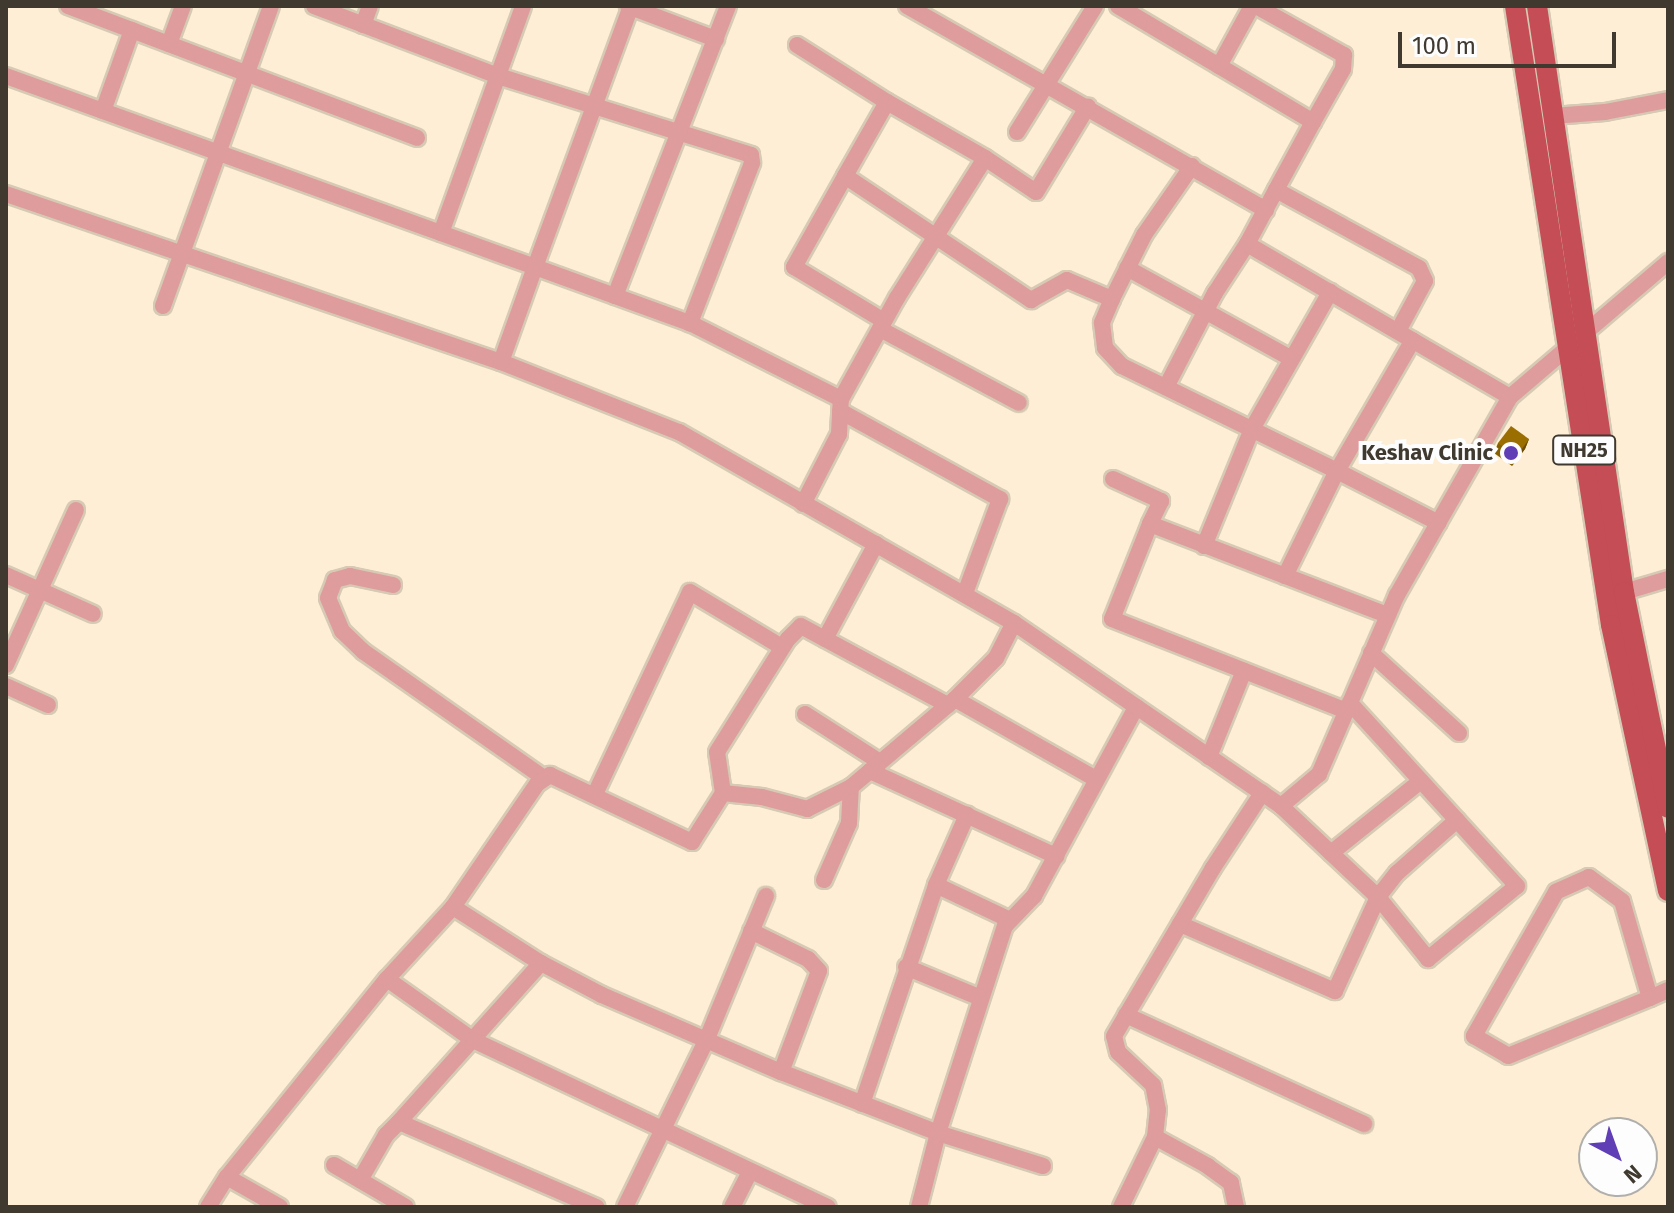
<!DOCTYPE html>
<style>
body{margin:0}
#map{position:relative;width:1674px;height:1213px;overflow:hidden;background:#fdeed5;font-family:"Fira Sans",sans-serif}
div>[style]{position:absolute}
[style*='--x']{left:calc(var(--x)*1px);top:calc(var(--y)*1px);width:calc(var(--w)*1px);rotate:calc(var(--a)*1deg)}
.roads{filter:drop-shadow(2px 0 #d7cab4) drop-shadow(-2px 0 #d7cab4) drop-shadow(0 2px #d7cab4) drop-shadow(0 -2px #d7cab4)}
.minor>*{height:16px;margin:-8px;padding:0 8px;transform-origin:8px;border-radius:8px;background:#df9c9c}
.major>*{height:20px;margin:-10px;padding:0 10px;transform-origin:10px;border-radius:10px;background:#c44d56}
.wall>*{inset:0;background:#855f00}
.shaded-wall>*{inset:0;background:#6c4d00}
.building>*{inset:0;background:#9b6e00}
.dots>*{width:22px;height:22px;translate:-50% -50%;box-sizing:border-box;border:4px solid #fdfdfd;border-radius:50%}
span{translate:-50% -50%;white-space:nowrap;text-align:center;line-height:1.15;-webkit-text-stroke:8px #fdfdfd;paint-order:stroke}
.shield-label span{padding:2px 6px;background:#fdfdfd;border:2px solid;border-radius:6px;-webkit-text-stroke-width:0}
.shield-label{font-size:20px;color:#3f3930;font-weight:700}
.poi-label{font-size:22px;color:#3f3930;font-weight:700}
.right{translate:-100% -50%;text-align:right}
.frame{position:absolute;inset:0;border:8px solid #3f3930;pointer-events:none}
.north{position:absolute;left:1578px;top:1117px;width:80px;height:80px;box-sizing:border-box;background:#fdfdfd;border:2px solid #b1afab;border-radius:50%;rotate:139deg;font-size:22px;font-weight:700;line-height:32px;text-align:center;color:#3f3930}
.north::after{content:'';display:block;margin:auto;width:28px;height:36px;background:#603eb6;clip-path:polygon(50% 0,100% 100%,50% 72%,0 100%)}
.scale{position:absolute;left:1398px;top:32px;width:218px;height:36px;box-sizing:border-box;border:4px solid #3f3930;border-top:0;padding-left:10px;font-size:24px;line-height:28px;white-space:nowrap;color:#3f3930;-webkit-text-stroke:6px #fdfdfd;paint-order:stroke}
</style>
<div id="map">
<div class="roads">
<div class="minor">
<i style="--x:68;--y:6;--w:373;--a:20.7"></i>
<i style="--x:314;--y:6;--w:197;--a:20.8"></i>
<i style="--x:498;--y:76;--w:265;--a:17.3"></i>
<i style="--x:751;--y:155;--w:8;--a:83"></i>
<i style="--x:752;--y:163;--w:172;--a:111.2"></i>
<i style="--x:628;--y:6;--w:94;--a:20.6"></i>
<i style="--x:907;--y:6;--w:413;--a:29.6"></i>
<i style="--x:1118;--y:6;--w:227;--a:30.7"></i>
<i style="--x:1313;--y:122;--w:77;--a:118.6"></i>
<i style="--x:1256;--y:6;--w:101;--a:29.1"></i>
<i style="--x:1344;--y:55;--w:14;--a:94"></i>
<i style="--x:1343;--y:69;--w:61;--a:119.5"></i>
<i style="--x:363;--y:25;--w:20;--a:-70"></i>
<i style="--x:169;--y:44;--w:40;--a:-69.8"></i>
<i style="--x:797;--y:45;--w:107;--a:32.3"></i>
<i style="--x:1219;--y:66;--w:68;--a:-61.2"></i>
<i style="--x:6;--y:76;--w:562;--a:19.85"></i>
<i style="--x:535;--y:267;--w:278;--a:-69.8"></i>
<i style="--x:103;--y:111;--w:86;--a:-70.3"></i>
<i style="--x:1553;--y:116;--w:52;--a:-4.4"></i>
<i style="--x:1605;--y:112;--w:64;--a:-10.8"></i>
<i style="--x:1017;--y:132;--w:148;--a:-58.2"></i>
<i style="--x:845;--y:176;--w:85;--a:-60.4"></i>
<i style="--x:887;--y:102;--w:113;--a:29.7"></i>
<i style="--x:985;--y:158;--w:61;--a:33.7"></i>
<i style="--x:1036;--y:192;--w:100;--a:-58.8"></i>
<i style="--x:6;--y:194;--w:523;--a:18.75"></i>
<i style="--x:501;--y:362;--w:191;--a:21.5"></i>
<i style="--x:679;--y:432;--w:386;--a:29.7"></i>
<i style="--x:441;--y:233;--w:241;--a:-70.1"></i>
<i style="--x:1247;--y:244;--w:61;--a:-61.8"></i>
<i style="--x:1276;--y:190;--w:163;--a:28.6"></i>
<i style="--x:1419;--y:268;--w:14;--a:65"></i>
<i style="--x:1425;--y:281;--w:57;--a:118.4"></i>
<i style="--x:1127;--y:268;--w:188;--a:28.9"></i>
<i style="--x:615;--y:296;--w:311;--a:-68.7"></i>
<i style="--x:1112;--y:299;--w:26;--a:113"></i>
<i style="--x:1102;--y:323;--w:25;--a:83"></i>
<i style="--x:1105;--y:348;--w:25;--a:47"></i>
<i style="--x:1122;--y:366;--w:239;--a:26"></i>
<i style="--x:1337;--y:471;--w:151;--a:-59.9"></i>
<i style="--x:163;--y:306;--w:319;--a:-70.2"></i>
<i style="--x:884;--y:321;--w:105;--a:-149"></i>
<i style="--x:794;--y:267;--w:104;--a:-60.7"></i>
<i style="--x:845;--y:176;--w:224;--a:33.7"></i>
<i style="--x:1031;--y:300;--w:41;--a:-29.1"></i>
<i style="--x:1067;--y:280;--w:49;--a:22.9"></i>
<i style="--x:1112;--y:299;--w:72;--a:-63.4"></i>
<i style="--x:1144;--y:235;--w:84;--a:-55.2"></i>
<i style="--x:880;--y:329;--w:157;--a:28"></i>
<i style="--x:501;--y:362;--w:101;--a:-70.3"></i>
<i style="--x:535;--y:267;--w:165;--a:19.9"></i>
<i style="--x:690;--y:323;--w:169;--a:26.7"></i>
<i style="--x:1166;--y:387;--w:106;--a:-62.5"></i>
<i style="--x:1215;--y:293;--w:59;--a:-56.9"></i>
<i style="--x:1247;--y:244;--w:304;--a:30.2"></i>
<i style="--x:840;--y:411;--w:183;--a:28.8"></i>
<i style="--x:1000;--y:499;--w:100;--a:110.4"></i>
<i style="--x:1113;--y:479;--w:53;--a:24.6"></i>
<i style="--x:1161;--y:501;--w:25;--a:116"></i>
<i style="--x:1150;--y:524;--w:254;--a:21"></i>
<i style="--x:803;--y:504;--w:79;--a:-62.8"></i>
<i style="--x:839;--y:434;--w:35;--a:-87"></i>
<i style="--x:841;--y:399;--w:115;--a:-61"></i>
<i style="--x:897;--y:298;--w:165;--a:-57.8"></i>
<i style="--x:1150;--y:524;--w:102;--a:111.8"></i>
<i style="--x:1112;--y:619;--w:252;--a:21.4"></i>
<i style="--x:1204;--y:546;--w:126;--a:-67.7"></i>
<i style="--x:1252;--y:429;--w:158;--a:-60.3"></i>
<i style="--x:6;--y:575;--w:95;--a:24.1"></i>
<i style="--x:1285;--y:576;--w:117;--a:-63.7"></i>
<i style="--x:1337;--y:471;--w:114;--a:27"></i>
<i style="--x:393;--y:585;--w:44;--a:-168.2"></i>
<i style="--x:350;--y:576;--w:16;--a:165"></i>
<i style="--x:335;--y:580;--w:19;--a:111"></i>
<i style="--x:328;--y:598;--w:36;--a:67"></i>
<i style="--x:342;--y:631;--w:30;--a:44"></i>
<i style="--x:364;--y:652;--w:220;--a:35"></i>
<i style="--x:1624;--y:592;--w:46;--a:-16.5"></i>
<i style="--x:825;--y:639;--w:108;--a:-61.8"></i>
<i style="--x:1371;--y:653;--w:119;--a:42.3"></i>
<i style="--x:6;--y:665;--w:170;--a:-65.7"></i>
<i style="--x:6;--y:686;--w:46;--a:24.3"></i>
<i style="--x:955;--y:699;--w:162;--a:29.6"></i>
<i style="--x:805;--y:714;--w:89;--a:32.6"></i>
<i style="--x:1209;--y:757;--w:93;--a:-67.9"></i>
<i style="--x:870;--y:771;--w:205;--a:24.6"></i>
<i style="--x:723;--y:793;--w:41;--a:-98.3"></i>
<i style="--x:717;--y:752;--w:133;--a:-57.9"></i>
<i style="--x:788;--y:639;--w:18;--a:-45"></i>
<i style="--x:801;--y:626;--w:167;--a:28.3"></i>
<i style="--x:595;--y:794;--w:223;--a:-64.8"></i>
<i style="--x:690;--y:592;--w:107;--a:30.9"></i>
<i style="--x:1281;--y:806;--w:133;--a:43.2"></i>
<i style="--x:1378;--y:897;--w:31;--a:-52"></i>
<i style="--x:1397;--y:873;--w:80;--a:-41.5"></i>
<i style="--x:1331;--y:853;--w:115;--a:-38.7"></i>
<i style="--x:824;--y:880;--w:62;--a:-66.3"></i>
<i style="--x:849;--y:823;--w:36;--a:-87"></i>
<i style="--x:936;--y:885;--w:82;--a:25.3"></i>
<i style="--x:453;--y:907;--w:104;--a:32.5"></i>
<i style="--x:541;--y:963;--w:69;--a:27.7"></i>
<i style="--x:602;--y:995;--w:195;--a:23.3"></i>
<i style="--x:781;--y:1072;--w:168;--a:21.2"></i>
<i style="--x:938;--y:1133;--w:76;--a:104.4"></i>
<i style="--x:1180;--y:924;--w:169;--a:23.4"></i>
<i style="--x:1335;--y:991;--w:103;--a:-65.4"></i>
<i style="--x:1378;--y:897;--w:80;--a:51.1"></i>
<i style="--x:1428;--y:959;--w:115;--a:-39.4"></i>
<i style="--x:1517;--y:886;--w:248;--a:-132.4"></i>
<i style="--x:751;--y:931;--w:64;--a:26.2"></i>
<i style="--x:808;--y:959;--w:16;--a:47"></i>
<i style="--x:819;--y:971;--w:108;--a:110.6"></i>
<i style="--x:541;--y:963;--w:213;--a:131.8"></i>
<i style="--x:399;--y:1122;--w:215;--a:23.3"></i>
<i style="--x:906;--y:967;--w:81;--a:22.5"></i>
<i style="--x:387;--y:979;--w:105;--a:35.3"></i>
<i style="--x:473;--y:1040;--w:392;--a:25.2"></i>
<i style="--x:1650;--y:998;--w:101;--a:-106.1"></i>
<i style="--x:1622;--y:901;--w:41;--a:-144"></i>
<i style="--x:1589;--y:877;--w:36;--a:156"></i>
<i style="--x:1556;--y:892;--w:166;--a:119.7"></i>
<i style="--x:1474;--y:1036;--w:39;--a:30"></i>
<i style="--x:1508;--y:1056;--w:153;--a:-22.2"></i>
<i style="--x:1650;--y:998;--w:20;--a:-24"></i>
<i style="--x:1126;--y:1015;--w:262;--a:24.6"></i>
<i style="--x:862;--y:1104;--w:231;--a:-71.3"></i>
<i style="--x:936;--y:885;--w:77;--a:-66.1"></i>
<i style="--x:334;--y:1165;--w:83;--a:30.3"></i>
<i style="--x:1043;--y:1166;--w:110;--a:-162.6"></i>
<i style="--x:938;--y:1133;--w:218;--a:-72.1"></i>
<i style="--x:1005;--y:926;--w:42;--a:-46"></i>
<i style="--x:1034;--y:896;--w:215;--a:-61.6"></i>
<i style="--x:360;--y:1180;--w:52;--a:-60"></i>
<i style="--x:386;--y:1135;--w:18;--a:-45"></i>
<i style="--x:208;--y:1207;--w:36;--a:-58"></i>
<i style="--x:280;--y:1207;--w:61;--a:-150.5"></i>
<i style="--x:227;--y:1177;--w:255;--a:-51.1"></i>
<i style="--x:387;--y:979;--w:98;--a:-47.5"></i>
<i style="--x:453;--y:907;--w:149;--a:-55.7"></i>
<i style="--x:537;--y:784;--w:16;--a:-35"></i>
<i style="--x:550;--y:775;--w:157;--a:25.3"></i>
<i style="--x:692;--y:842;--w:58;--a:-57.7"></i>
<i style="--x:723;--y:793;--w:39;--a:6"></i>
<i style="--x:762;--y:797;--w:47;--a:14.9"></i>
<i style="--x:807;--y:809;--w:49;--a:-26.6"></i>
<i style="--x:851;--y:787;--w:136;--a:-40.2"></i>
<i style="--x:955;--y:699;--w:58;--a:-45"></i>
<i style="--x:996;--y:658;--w:39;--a:-63"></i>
<i style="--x:1014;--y:623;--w:324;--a:34.4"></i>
<i style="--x:1281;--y:806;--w:50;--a:-40.1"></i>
<i style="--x:1319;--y:774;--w:195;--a:-66.5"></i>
<i style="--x:1397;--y:595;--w:228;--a:-60.3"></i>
<i style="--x:1510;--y:397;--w:208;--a:-40.5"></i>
<i style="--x:625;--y:1207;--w:185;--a:-64"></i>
<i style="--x:706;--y:1041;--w:157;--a:-67.5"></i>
<i style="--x:732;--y:1207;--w:38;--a:-63"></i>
<i style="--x:1121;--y:1207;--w:78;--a:-64.1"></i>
<i style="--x:1236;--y:1207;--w:25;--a:-102"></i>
<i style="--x:1231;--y:1183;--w:29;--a:-144"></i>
<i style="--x:1208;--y:1166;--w:60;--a:-151.3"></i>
<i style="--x:1155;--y:1137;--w:27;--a:-84"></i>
<i style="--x:1158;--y:1110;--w:25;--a:-101"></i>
<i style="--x:1153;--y:1085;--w:48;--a:-136.7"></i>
<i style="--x:1118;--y:1052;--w:16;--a:-104"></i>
<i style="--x:1114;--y:1036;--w:195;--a:-59.5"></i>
<i style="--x:1213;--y:868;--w:90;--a:-56.8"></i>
</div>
<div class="major">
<i style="--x:1515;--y:6;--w:626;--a:81.18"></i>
<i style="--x:1611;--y:625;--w:272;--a:77.9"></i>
<i style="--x:1537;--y:6;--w:592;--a:81.56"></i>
<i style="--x:1624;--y:592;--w:220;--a:78.5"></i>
</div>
</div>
<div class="wall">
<i style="clip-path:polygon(1529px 439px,1525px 449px,1512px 466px,1494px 453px,1498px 443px)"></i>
</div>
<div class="shaded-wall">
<i style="clip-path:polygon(1529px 439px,1525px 449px,1512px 466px,1516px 457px)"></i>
</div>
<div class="building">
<i style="clip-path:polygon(1511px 426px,1529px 439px,1516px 457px,1498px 443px)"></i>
</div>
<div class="dots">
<i style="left:1511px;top:453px;background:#603eb6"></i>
</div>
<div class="shield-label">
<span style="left:1584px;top:450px">NH25</span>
</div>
<div class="poi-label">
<span class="right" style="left:1493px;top:453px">Keshav Clinic</span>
</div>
<div class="frame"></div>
<div class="north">N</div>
<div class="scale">100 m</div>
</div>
